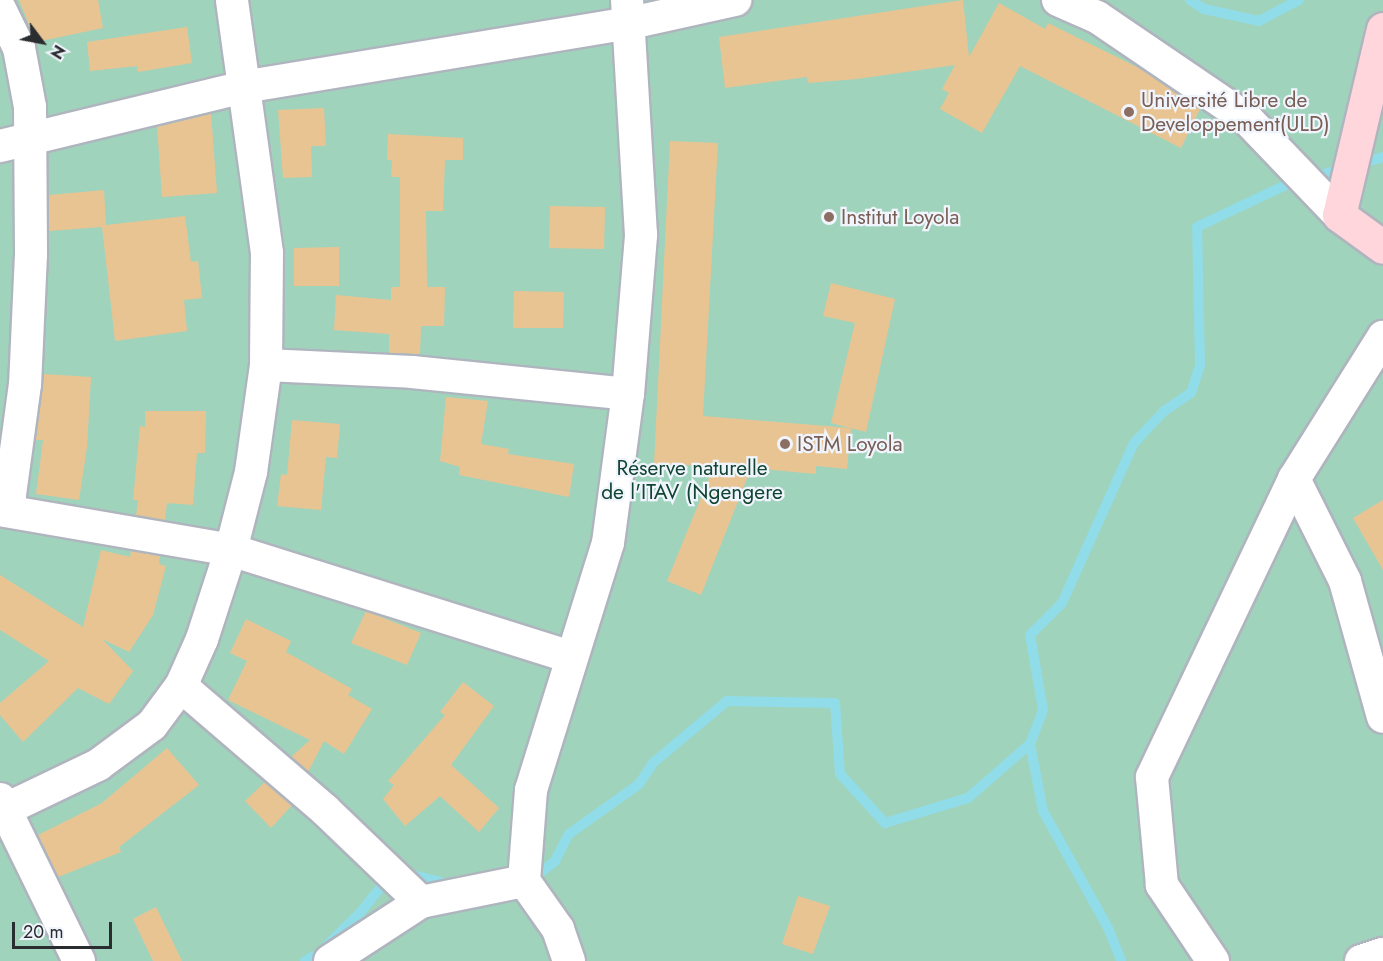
<!DOCTYPE html>
<meta charset="utf-8">
<style>
body{margin:0}
#map{position:relative;width:1383px;height:961px;overflow:hidden;background:#e1e8f2;font-family:Jost,sans-serif}
div>[style]{position:absolute}
[style*='--x']{left:calc(var(--x)*1px);top:calc(var(--y)*1px);width:calc(var(--w)*1px);rotate:calc(var(--a)*1deg)}
.green>*{inset:0;background:#a0d3bb}
.stream>*{height:10px;margin:-5px;padding:0 5px;transform-origin:5px;border-radius:5px;background:#91dce9}
.building>*{inset:0;background:#e9c493}
.roads{filter:drop-shadow(2px 0 #afb5be) drop-shadow(-2px 0 #afb5be) drop-shadow(0 2px #afb5be) drop-shadow(0 -2px #afb5be)}
.street>*{height:32px;margin:-16px;padding:0 16px;transform-origin:16px;border-radius:16px;background:#fff}
.secondary>*{height:33px;margin:-16.5px;padding:0 16.5px;transform-origin:16.5px;border-radius:16.5px;background:#ffd6db}
.dots>*{width:16px;height:16px;translate:-50% -50%;box-sizing:border-box;border:3px solid #f0f5fd;border-radius:50%}
span{translate:-50% -50%;white-space:nowrap;text-align:center;line-height:1.15;-webkit-text-stroke:4.5px #f0f5fd;paint-order:stroke}
.education-label{font-size:21px;color:#785e54}
.left{translate:0 -50%;text-align:left}
.park-label{font-size:21px;color:#114532}
.north{position:absolute;left:12px;top:12px;width:60px;height:60px;-webkit-text-stroke:4px #f0f5fd;paint-order:stroke;rotate:122deg;font-size:16px;font-weight:700;line-height:24px;text-align:center;color:#2a2d30}
.north::after{content:'';display:block;margin:auto;width:21px;height:27px;background:#2a2d30;clip-path:polygon(50% 0,100% 100%,50% 72%,0 100%)}
.scale{position:absolute;left:12px;top:922px;width:100px;height:27px;box-sizing:border-box;border:3px solid #2a2d30;border-top:0;padding-left:8px;font-size:18px;line-height:21px;white-space:nowrap;color:#2a2d30;-webkit-text-stroke:4px #f0f5fd;paint-order:stroke}
</style>
<div id="map">
<div class="green">
<i style="clip-path:polygon(0 0,1383px 0,1383px 961px,0 961px)"></i>
</div>
<div class="stream">
<i style="--x:1190;--y:0;--w:17;--a:33"></i>
<i style="--x:1204;--y:9;--w:56;--a:12.3"></i>
<i style="--x:1259;--y:21;--w:45;--a:-27.7"></i>
<i style="--x:1030;--y:744;--w:68;--a:79"></i>
<i style="--x:1043;--y:811;--w:134;--a:60.9"></i>
<i style="--x:1108;--y:928;--w:35;--a:68"></i>
<i style="--x:531;--y:880;--w:31;--a:-38"></i>
<i style="--x:555;--y:861;--w:30;--a:-63"></i>
<i style="--x:569;--y:834;--w:86;--a:-35.5"></i>
<i style="--x:639;--y:784;--w:27;--a:-56"></i>
<i style="--x:654;--y:762;--w:95;--a:-39.9"></i>
<i style="--x:727;--y:701;--w:108;--a:1.1"></i>
<i style="--x:835;--y:703;--w:71;--a:86"></i>
<i style="--x:840;--y:774;--w:67;--a:47.4"></i>
<i style="--x:885;--y:823;--w:87;--a:-16.8"></i>
<i style="--x:968;--y:798;--w:82;--a:-41.1"></i>
<i style="--x:1030;--y:744;--w:36;--a:-69"></i>
<i style="--x:1043;--y:710;--w:76;--a:-99.8"></i>
<i style="--x:1030;--y:635;--w:45;--a:-45"></i>
<i style="--x:1062;--y:603;--w:175;--a:-65.8"></i>
<i style="--x:1134;--y:443;--w:44;--a:-46.8"></i>
<i style="--x:1164;--y:411;--w:32;--a:-34"></i>
<i style="--x:1191;--y:393;--w:28;--a:-72"></i>
<i style="--x:1200;--y:366;--w:139;--a:-91.2"></i>
<i style="--x:1197;--y:227;--w:98;--a:-25.3"></i>
<i style="--x:1286;--y:185;--w:101;--a:-16.1"></i>
<i style="--x:305;--y:961;--w:15;--a:-28"></i>
<i style="--x:318;--y:954;--w:59;--a:-44.3"></i>
<i style="--x:360;--y:913;--w:50;--a:-51.5"></i>
<i style="--x:391;--y:874;--w:18;--a:0"></i>
<i style="--x:409;--y:874;--w:32;--a:14"></i>
<i style="--x:440;--y:882;--w:15;--a:42"></i>
</div>
<div class="building">
<i style="clip-path:polygon(19px 0,98px 0,103px 28px,36px 42px)"></i>
<i style="clip-path:polygon(963px 0,969px 57px,999px 3px,1045px 29px,1048px 23px,1145px 71px,1200px 109px,1181px 148px,1020px 66px,982px 133px,940px 109px,949px 93px,942px 89px,955px 65px,857px 79px,808px 83px,807px 77px,725px 88px,719px 37px)"></i>
<i style="clip-path:polygon(187px 27px,192px 63px,138px 72px,137px 66px,90px 71px,87px 42px)"></i>
<i style="clip-path:polygon(324px 108px,326px 146px,311px 146px,312px 177px,283px 178px,278px 110px)"></i>
<i style="clip-path:polygon(211px 113px,217px 193px,162px 197px,157px 126px)"></i>
<i style="clip-path:polygon(388px 134px,463px 138px,463px 160px,445px 160px,443px 211px,426px 211px,427px 287px,445px 287px,444px 326px,421px 326px,420px 354px,389px 353px,389px 334px,334px 330px,336px 295px,391px 300px,391px 287px,400px 287px,400px 177px,391px 177px,392px 160px,387px 160px)"></i>
<i style="clip-path:polygon(670px 141px,718px 143px,703px 416px,851px 428px,847px 469px,816px 466px,816px 474px,751px 468px,701px 595px,667px 581px,714px 466px,654px 464px)"></i>
<i style="clip-path:polygon(104px 190px,106px 225px,185px 216px,191px 262px,198px 261px,202px 298px,184px 300px,187px 331px,115px 341px,102px 227px,49px 231px,49px 195px)"></i>
<i style="clip-path:polygon(550px 206px,605px 207px,604px 249px,549px 248px)"></i>
<i style="clip-path:polygon(339px 247px,339px 286px,294px 286px,294px 248px)"></i>
<i style="clip-path:polygon(831px 283px,895px 299px,866px 432px,831px 423px,855px 323px,823px 316px)"></i>
<i style="clip-path:polygon(514px 291px,564px 292px,563px 328px,513px 328px)"></i>
<i style="clip-path:polygon(43px 374px,91px 377px,87px 447px,79px 500px,36px 494px,43px 440px,36px 440px,36px 436px)"></i>
<i style="clip-path:polygon(446px 397px,488px 401px,481px 444px,509px 449px,508px 454px,574px 464px,569px 497px,459px 475px,460px 467px,440px 461px)"></i>
<i style="clip-path:polygon(145px 411px,206px 411px,205px 453px,197px 453px,193px 505px,167px 503px,165px 520px,136px 515px,138px 500px,133px 500px,140px 426px,145px 427px)"></i>
<i style="clip-path:polygon(292px 420px,340px 424px,337px 458px,326px 457px,321px 510px,277px 506px,281px 474px,287px 475px)"></i>
<i style="clip-path:polygon(1383px 500px,1383px 570px,1353px 518px)"></i>
<i style="clip-path:polygon(101px 550px,130px 557px,131px 551px,160px 556px,159px 564px,166px 566px,153px 615px,129px 652px,102px 639px,133px 671px,109px 704px,78px 688px,23px 742px,0 715px,0 703px,49px 661px,0 630px,0 575px,83px 627px)"></i>
<i style="clip-path:polygon(366px 611px,421px 633px,407px 665px,351px 643px)"></i>
<i style="clip-path:polygon(246px 619px,291px 641px,286px 652px,352px 689px,348px 695px,372px 709px,344px 754px,324px 741px,308px 772px,291px 757px,310px 740px,228px 700px,247px 661px,230px 653px)"></i>
<i style="clip-path:polygon(463px 682px,494px 706px,451px 765px,499px 808px,479px 832px,440px 796px,405px 826px,383px 799px,394px 785px,388px 781px,445px 715px,440px 712px)"></i>
<i style="clip-path:polygon(167px 748px,199px 785px,119px 847px,121px 852px,58px 877px,38px 835px,102px 803px)"></i>
<i style="clip-path:polygon(265px 782px,292px 805px,271px 828px,245px 801px)"></i>
<i style="clip-path:polygon(798px 896px,830px 906px,813px 954px,782px 944px)"></i>
<i style="clip-path:polygon(156px 907px,182px 961px,153px 961px,133px 919px)"></i>
</div>
<div class="roads">
<div class="street">
<i style="--x:1058;--y:0;--w:43;--a:23.6"></i>
<i style="--x:1097;--y:17;--w:181;--a:34.2"></i>
<i style="--x:1247;--y:119;--w:133;--a:46.2"></i>
<i style="--x:0;--y:9;--w:43;--a:64"></i>
<i style="--x:19;--y:48;--w:60;--a:79.4"></i>
<i style="--x:30;--y:107;--w:147;--a:89.6"></i>
<i style="--x:31;--y:254;--w:130;--a:92.6"></i>
<i style="--x:25;--y:384;--w:127;--a:97.7"></i>
<i style="--x:0;--y:146;--w:250;--a:-13.6"></i>
<i style="--x:243;--y:87;--w:393;--a:-9.4"></i>
<i style="--x:631;--y:23;--w:107;--a:-12.5"></i>
<i style="--x:266;--y:365;--w:146;--a:2.7"></i>
<i style="--x:412;--y:372;--w:217;--a:5.8"></i>
<i style="--x:1294;--y:479;--w:114;--a:63.4"></i>
<i style="--x:1345;--y:581;--w:141;--a:74.4"></i>
<i style="--x:0;--y:510;--w:234;--a:9.8"></i>
<i style="--x:231;--y:550;--w:356;--a:17.5"></i>
<i style="--x:181;--y:686;--w:190;--a:40.7"></i>
<i style="--x:325;--y:810;--w:133;--a:43.8"></i>
<i style="--x:0;--y:799;--w:180;--a:64"></i>
<i style="--x:0;--y:812;--w:109;--a:-25.6"></i>
<i style="--x:98;--y:765;--w:67;--a:-36.5"></i>
<i style="--x:152;--y:725;--w:49;--a:-53.4"></i>
<i style="--x:181;--y:686;--w:51;--a:-65.9"></i>
<i style="--x:202;--y:639;--w:94;--a:-72"></i>
<i style="--x:231;--y:550;--w:81;--a:-75.6"></i>
<i style="--x:251;--y:472;--w:108;--a:-82"></i>
<i style="--x:266;--y:365;--w:112;--a:-89.5"></i>
<i style="--x:267;--y:253;--w:255;--a:-97.9"></i>
<i style="--x:330;--y:961;--w:108;--a:-33"></i>
<i style="--x:421;--y:902;--w:105;--a:-11.5"></i>
<i style="--x:569;--y:961;--w:34;--a:-109"></i>
<i style="--x:558;--y:929;--w:59;--a:-125.3"></i>
<i style="--x:524;--y:881;--w:91;--a:-85.6"></i>
<i style="--x:531;--y:790;--w:259;--a:-72.7"></i>
<i style="--x:608;--y:543;--w:150;--a:-82.4"></i>
<i style="--x:628;--y:394;--w:160;--a:-85.3"></i>
<i style="--x:641;--y:235;--w:235;--a:-93.4"></i>
<i style="--x:1213;--y:961;--w:92;--a:-123.9"></i>
<i style="--x:1162;--y:885;--w:108;--a:-95.3"></i>
<i style="--x:1152;--y:777;--w:330;--a:-64.5"></i>
<i style="--x:1294;--y:479;--w:168;--a:-57.9"></i>
<i style="--x:1361;--y:961;--w:23;--a:-18"></i>
</div>
<div class="secondary">
<i style="--x:1383;--y:29;--w:191;--a:103.3"></i>
<i style="--x:1339;--y:215;--w:54;--a:36"></i>
</div>
</div>
<div class="dots">
<i style="left:1129px;top:112px;background:#8d6e63"></i>
<i style="left:829px;top:217px;background:#8d6e63"></i>
<i style="left:785px;top:444px;background:#8d6e63"></i>
</div>
<div class="education-label">
<span class="left" style="left:1141px;top:112px">Université Libre de<br>Developpement(ULD)</span>
<span class="left" style="left:841px;top:217px">Institut Loyola</span>
<span class="left" style="left:797px;top:444px">ISTM Loyola</span>
</div>
<div class="park-label">
<span style="left:692px;top:480px">Réserve naturelle<br>de l'ITAV (Ngengere</span>
</div>
<div class="north">N</div>
<div class="scale">20 m</div>
</div>
